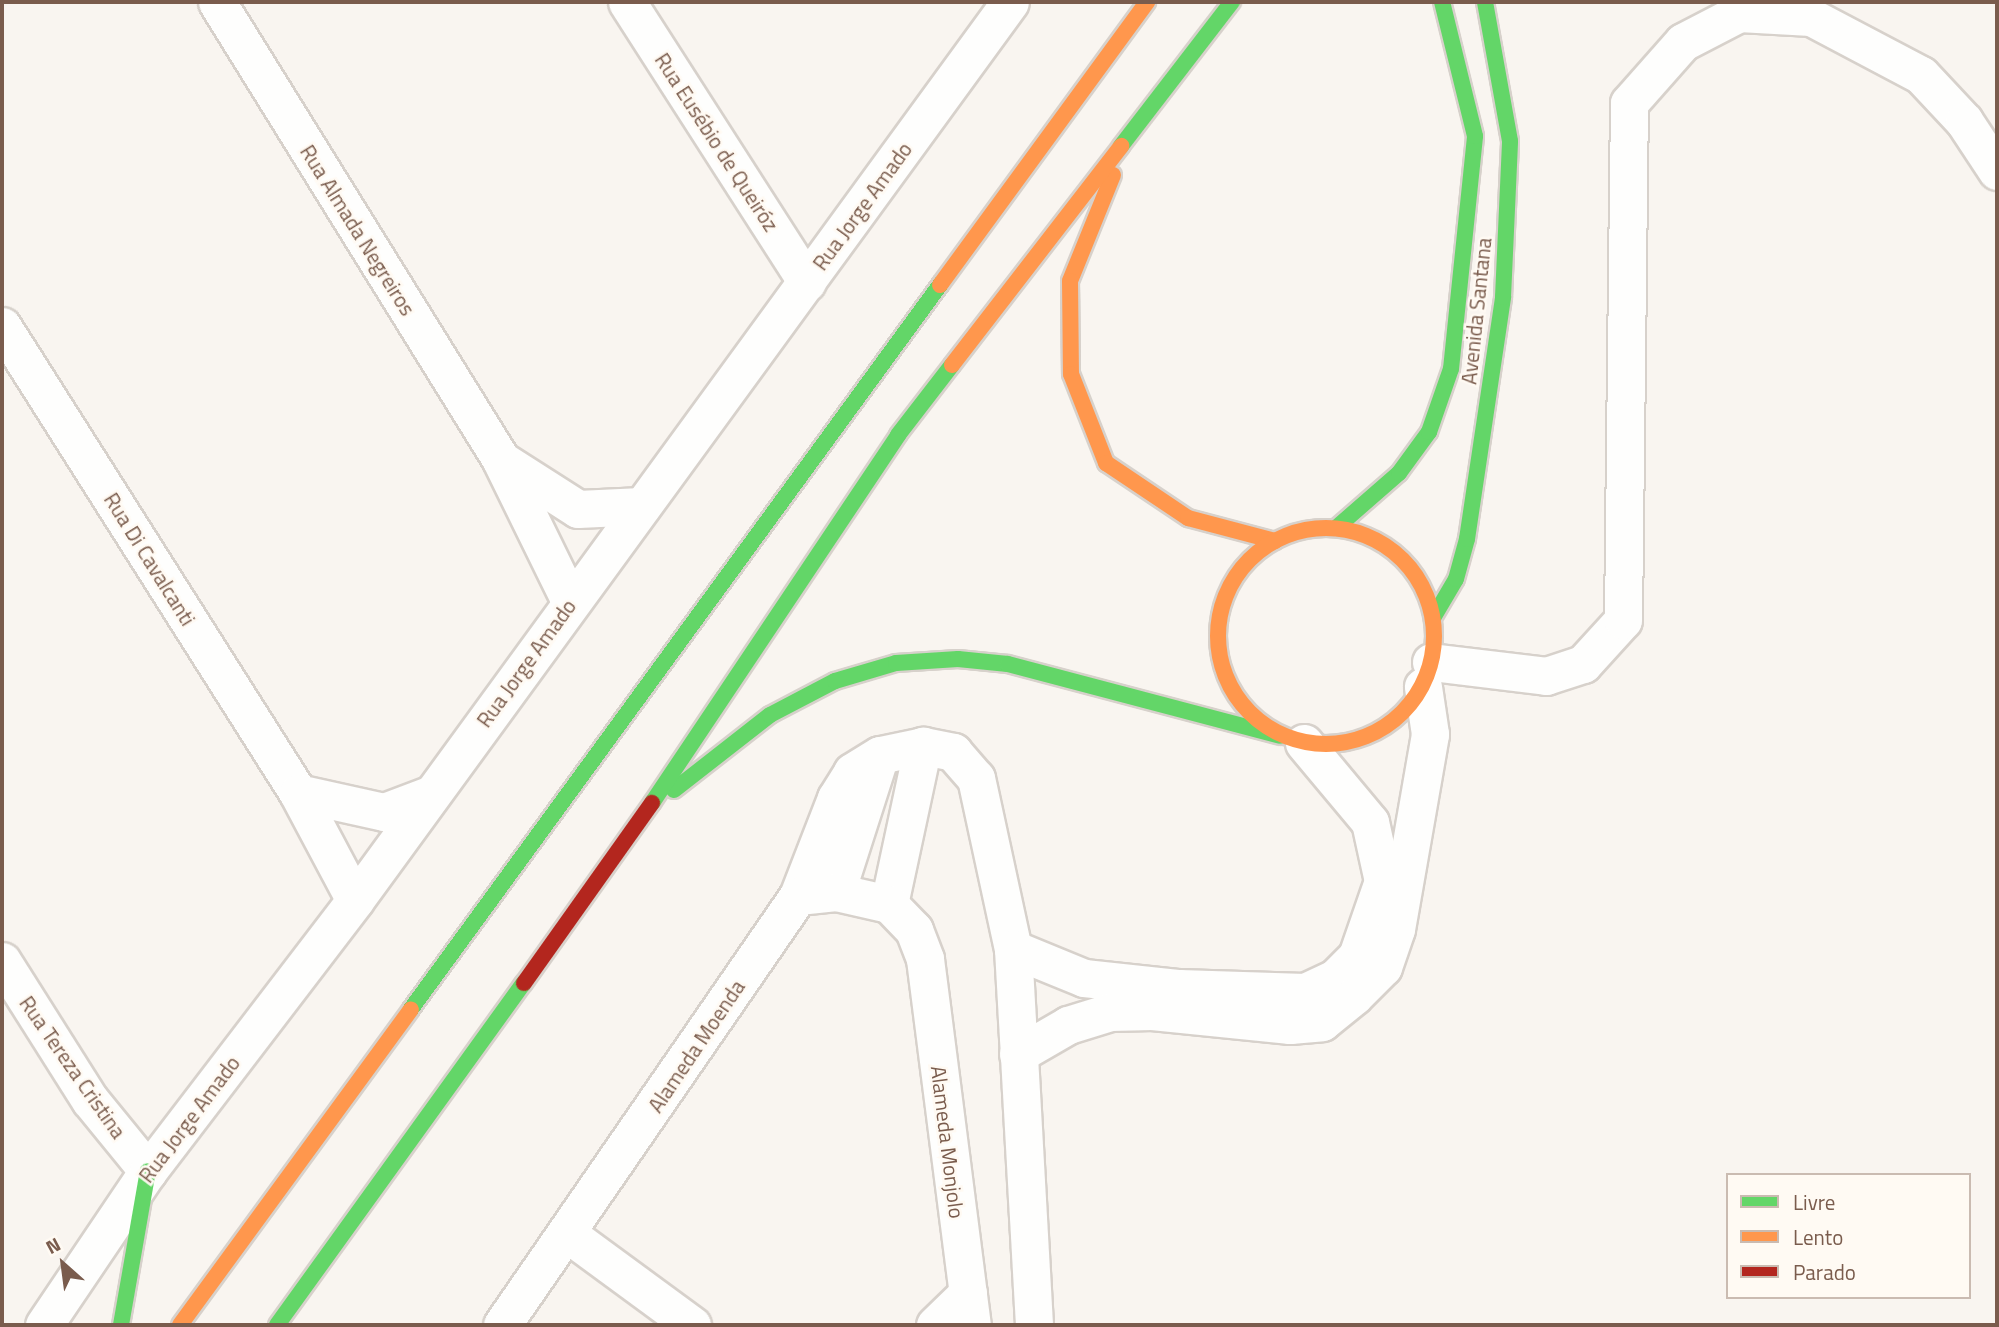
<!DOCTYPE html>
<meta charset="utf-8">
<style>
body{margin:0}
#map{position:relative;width:1999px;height:1327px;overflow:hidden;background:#f9f5f0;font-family:"Titillium Web",sans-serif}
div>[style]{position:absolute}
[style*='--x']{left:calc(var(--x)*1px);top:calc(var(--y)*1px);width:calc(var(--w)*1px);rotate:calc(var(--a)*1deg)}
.roads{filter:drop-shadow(2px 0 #d7d1cb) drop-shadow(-2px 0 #d7d1cb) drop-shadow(0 2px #d7d1cb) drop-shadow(0 -2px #d7d1cb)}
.street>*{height:37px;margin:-18.5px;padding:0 18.5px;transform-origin:18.5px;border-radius:18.5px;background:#fefefd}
.fast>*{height:16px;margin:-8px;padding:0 8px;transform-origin:8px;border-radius:8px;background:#63d668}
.slow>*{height:16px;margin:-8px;padding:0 8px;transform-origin:8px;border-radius:8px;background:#ff974d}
.slow>.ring{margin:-8px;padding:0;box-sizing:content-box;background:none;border:16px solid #ff974d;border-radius:50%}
.jam>*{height:16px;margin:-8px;padding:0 8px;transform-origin:8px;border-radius:8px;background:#b3261e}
span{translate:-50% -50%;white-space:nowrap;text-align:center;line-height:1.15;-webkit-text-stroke:5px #fffaf3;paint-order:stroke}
.street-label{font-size:21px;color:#7a5c4d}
.frame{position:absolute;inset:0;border:4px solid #7a5c4d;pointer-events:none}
.legend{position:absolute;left:1726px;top:1173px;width:245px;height:126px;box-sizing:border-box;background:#fffaf3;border:2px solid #cabbb1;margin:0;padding:9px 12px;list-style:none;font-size:21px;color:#7a5c4d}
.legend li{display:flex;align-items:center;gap:14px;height:35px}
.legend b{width:35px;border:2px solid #cabbb1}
.north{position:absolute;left:28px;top:1229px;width:70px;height:70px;-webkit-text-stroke:5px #fffaf3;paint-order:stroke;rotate:332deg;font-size:19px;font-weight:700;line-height:28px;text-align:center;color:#7a5c4d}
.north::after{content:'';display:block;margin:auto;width:24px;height:32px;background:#7a5c4d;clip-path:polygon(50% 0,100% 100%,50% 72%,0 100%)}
</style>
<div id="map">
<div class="roads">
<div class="street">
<i style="--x:217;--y:2;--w:537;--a:58.18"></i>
<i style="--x:500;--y:458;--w:161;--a:63.9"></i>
<i style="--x:627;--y:2;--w:333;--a:57.3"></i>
<i style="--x:2;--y:326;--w:553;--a:57.63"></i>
<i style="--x:298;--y:793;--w:121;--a:62"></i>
<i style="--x:506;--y:463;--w:85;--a:32.6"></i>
<i style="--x:578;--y:509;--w:64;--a:-2.7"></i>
<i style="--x:1431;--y:662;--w:116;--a:6.9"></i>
<i style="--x:1546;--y:676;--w:39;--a:-18"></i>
<i style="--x:1583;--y:664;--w:59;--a:-47.7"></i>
<i style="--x:1623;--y:620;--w:517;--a:-89.34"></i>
<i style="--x:1629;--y:103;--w:81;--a:-48.5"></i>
<i style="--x:1683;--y:42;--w:63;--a:-27.4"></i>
<i style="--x:1739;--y:13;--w:72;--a:3.2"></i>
<i style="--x:1811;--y:17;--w:124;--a:27.8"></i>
<i style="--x:1921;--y:75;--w:63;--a:46.9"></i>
<i style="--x:1964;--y:121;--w:60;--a:56.6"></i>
<i style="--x:298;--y:793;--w:88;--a:12.5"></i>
<i style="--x:384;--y:812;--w:48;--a:-20.7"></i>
<i style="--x:836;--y:892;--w:144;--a:-72.2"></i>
<i style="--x:880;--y:755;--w:44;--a:-11.8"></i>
<i style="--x:923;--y:746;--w:31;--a:11"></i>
<i style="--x:953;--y:752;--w:35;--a:49"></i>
<i style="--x:976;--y:778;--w:175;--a:77.8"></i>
<i style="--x:1013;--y:949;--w:377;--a:86.8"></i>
<i style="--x:798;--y:896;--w:105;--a:-68.8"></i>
<i style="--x:836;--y:798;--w:31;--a:-58"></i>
<i style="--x:852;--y:772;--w:31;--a:-32"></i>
<i style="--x:889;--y:904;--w:162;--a:-77.9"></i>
<i style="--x:1013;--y:949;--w:77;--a:22.2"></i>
<i style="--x:1084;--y:978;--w:96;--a:6"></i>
<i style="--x:1179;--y:988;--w:126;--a:1.8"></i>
<i style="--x:1305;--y:992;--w:33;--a:-25"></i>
<i style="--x:1335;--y:978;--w:31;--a:-45"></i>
<i style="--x:1357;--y:956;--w:79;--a:-70.9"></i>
<i style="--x:1383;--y:881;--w:60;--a:-102.4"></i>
<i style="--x:1370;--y:822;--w:103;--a:-129.9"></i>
<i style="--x:2;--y:961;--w:165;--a:57.7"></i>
<i style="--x:90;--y:1100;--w:92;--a:50.8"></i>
<i style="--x:1018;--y:1054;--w:58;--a:-30.1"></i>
<i style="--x:1068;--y:1025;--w:44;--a:-17.2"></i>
<i style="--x:1110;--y:1012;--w:42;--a:-1.4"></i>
<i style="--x:1152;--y:1011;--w:139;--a:5.8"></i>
<i style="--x:1290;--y:1025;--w:32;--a:-5"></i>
<i style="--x:1322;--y:1022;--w:41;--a:-39.1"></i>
<i style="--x:1354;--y:996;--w:41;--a:-45"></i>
<i style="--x:1383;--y:967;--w:40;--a:-71.1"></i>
<i style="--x:1396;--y:929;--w:198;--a:-80.1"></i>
<i style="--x:1430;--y:734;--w:48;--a:-98.5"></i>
<i style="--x:568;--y:1234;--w:154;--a:36.3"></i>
<i style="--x:44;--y:1325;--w:186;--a:-56"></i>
<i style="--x:148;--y:1171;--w:341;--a:-52.6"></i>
<i style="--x:355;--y:900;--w:1111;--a:-53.89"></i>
<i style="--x:502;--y:1325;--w:521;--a:-55.4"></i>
<i style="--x:798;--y:896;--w:38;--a:-6"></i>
<i style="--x:836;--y:892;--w:54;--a:12.8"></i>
<i style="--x:889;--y:904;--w:36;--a:46"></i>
<i style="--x:914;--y:930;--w:31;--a:69"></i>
<i style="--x:925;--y:959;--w:369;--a:82.7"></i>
<i style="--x:935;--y:1325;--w:46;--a:-44.1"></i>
</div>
<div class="fast">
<i style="--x:1121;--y:146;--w:182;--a:-52.4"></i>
<i style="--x:1336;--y:528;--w:84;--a:-41.1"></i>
<i style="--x:1399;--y:473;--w:51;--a:-53.8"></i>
<i style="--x:1429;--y:432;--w:67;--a:-70.8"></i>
<i style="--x:1451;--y:369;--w:234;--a:-84.1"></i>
<i style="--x:1475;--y:136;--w:138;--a:-103.8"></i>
<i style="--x:1433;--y:618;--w:45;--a:-59.5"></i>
<i style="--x:1456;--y:579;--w:41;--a:-74.6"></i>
<i style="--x:1467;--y:539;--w:245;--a:-81.5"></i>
<i style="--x:1503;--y:297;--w:156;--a:-87.4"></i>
<i style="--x:1510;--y:141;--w:141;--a:-100.2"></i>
<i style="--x:674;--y:790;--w:122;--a:-38"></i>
<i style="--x:770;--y:715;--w:73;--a:-27.6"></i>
<i style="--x:835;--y:681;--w:64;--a:-16.4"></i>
<i style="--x:896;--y:663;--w:62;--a:-3.7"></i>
<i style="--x:958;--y:659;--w:50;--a:5.7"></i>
<i style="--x:1008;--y:664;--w:281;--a:14.8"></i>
<i style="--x:652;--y:803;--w:443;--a:-56.2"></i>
<i style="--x:898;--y:435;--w:88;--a:-52.4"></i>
<i style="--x:411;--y:1009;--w:897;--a:-53.85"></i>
<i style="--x:121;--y:1325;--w:156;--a:-80.1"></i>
<i style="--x:277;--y:1325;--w:422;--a:-54.2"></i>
</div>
<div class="slow">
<i style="--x:1113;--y:175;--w:114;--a:112.1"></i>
<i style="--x:1070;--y:281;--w:93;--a:89.4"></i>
<i style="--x:1071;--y:374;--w:96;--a:68.5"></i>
<i style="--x:1106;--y:463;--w:99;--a:33.9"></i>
<i style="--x:1188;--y:518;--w:90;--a:14.8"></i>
<i style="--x:940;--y:285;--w:351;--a:-53.8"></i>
<i style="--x:952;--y:365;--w:277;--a:-52.3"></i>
<i class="ring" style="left:1218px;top:528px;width:200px;height:200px"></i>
<i style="--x:180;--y:1325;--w:391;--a:-53.8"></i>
</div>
<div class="jam">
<i style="--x:524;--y:983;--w:221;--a:-54.6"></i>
</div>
</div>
<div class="street-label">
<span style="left:717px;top:142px;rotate:57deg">Rua Eusébio de Queiróz</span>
<span style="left:862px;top:206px;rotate:-54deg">Rua Jorge Amado</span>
<span style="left:358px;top:230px;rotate:58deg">Rua Almada Negreiros</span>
<span style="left:1476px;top:311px;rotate:-84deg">Avenida Santana</span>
<span style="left:150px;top:559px;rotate:58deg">Rua Di Cavalcanti</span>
<span style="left:526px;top:663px;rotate:-54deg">Rua Jorge Amado</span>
<span style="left:696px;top:1046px;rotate:-56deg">Alameda Moenda</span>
<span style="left:73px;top:1067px;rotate:55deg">Rua Tereza Cristina</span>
<span style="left:189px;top:1119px;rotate:-53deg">Rua Jorge Amado</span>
<span style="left:948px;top:1142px;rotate:83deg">Alameda Monjolo</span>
</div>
<div class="frame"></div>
<ul class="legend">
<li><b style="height:9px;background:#63d668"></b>Livre</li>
<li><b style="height:9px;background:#ff974d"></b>Lento</li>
<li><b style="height:9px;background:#b3261e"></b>Parado</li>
</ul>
<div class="north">N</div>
</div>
